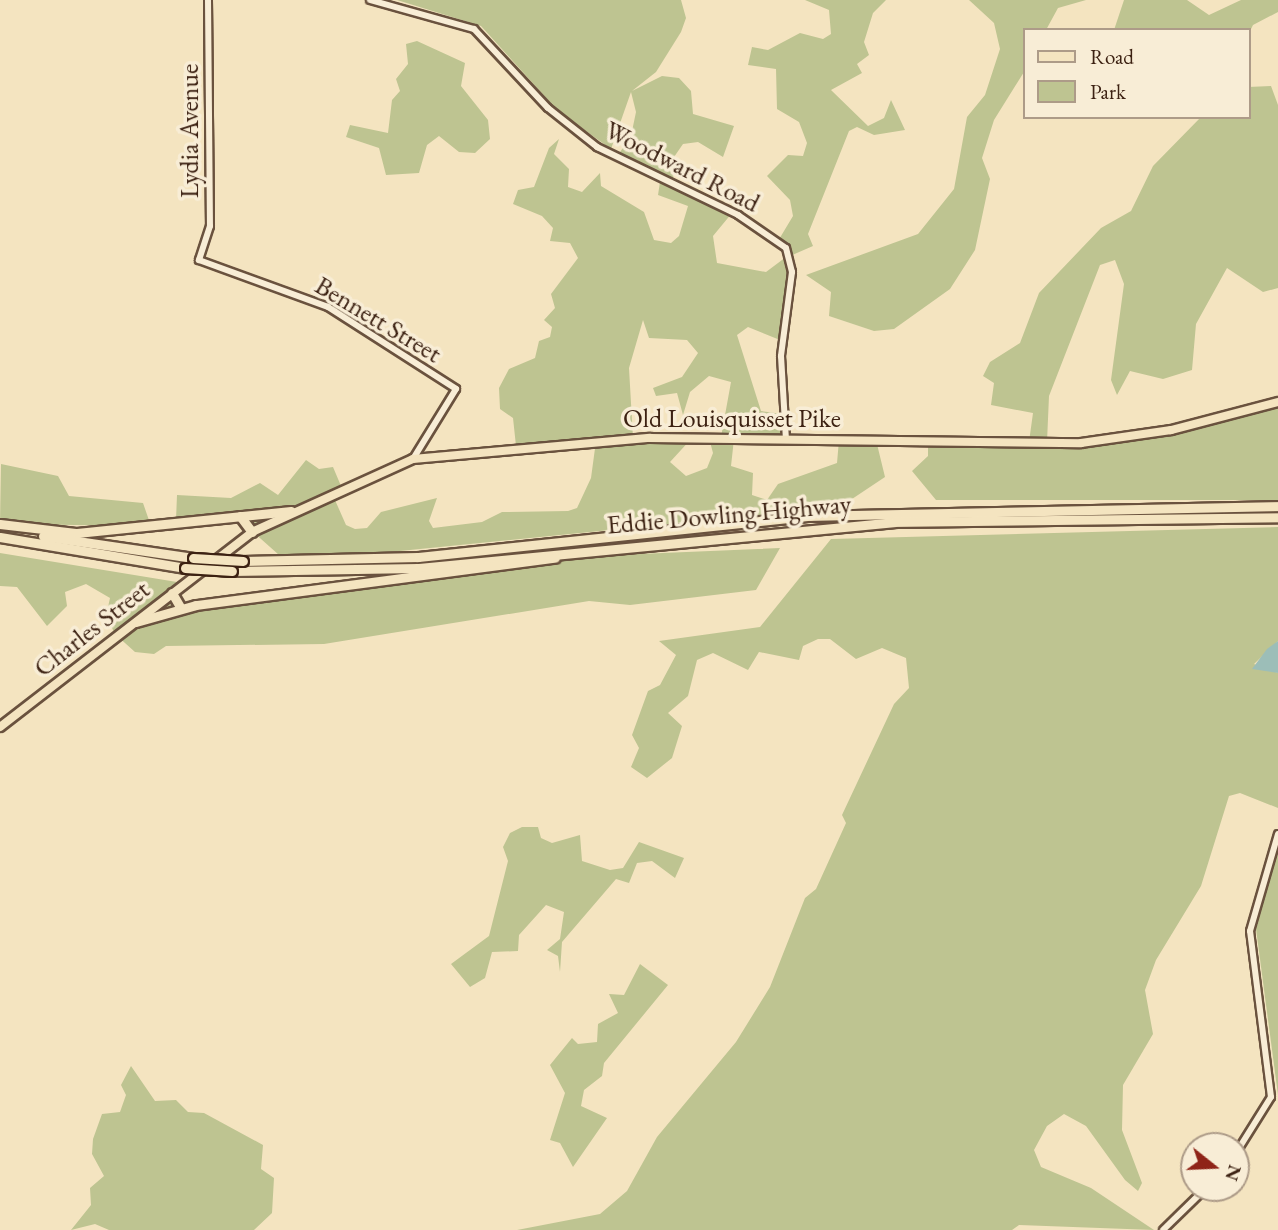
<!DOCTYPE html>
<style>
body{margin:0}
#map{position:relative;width:1278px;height:1230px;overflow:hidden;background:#f4e4c0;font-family:"EB Garamond",serif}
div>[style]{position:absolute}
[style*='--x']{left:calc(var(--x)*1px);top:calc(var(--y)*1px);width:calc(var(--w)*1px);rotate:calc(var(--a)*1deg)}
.green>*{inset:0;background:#bec491}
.water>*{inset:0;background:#9cbeb8}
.roads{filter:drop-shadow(2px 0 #6a523e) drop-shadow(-2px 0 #6a523e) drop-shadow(0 2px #6a523e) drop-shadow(0 -2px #6a523e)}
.minor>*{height:6px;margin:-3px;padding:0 3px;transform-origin:3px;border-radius:3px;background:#f8edd6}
.major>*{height:8px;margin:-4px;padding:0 4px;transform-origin:4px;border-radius:4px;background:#f4e4c0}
.highway>*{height:9px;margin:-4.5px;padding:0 4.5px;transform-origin:4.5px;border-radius:4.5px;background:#f4e4c0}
.bridges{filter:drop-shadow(2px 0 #3c2112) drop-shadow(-2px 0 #3c2112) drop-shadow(0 2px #3c2112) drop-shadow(0 -2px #3c2112)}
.highway-bridge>*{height:9px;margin:-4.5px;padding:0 4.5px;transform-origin:4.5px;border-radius:4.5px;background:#f4e4c0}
span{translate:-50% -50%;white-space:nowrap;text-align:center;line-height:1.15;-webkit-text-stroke:7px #f8edd6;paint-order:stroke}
.street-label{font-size:26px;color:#3c2112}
.legend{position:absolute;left:1023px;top:28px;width:228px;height:91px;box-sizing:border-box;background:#f8edd6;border:2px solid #ad9b88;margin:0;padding:9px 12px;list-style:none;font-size:21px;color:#3c2112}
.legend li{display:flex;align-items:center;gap:14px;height:35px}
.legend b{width:35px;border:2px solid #ad9b88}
.north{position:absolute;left:1180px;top:1132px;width:70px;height:70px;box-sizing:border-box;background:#f8edd6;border:2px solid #ad9b88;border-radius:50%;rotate:108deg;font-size:19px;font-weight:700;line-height:28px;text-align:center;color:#3c2112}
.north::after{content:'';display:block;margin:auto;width:24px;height:32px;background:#8f2418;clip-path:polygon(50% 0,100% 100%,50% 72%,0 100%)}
</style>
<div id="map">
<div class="green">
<i style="clip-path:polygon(evenodd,397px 0,681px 0,686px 18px,681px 32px,656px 72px,632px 91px,662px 76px,679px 78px,691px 91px,693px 114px,734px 126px,723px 157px,698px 142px,683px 144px,674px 157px,673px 185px,732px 213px,713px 236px,717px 263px,766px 272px,786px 257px,778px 241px,793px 216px,790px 200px,767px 176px,788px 155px,803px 156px,807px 143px,799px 122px,777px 109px,776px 69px,748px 65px,752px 47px,768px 50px,800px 33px,823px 39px,831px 34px,829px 10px,805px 0,886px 0,873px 13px,864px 42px,869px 55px,857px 64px,862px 73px,831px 90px,868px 126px,884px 118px,891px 100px,905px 130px,874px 135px,857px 127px,849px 131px,808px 234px,813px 246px,790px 256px,780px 340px,748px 327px,737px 335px,761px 411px,782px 414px,786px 436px,734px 439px,731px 466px,753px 473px,752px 495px,767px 500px,778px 484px,837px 463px,839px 440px,876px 440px,885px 477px,846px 503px,819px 509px,370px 554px,279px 555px,252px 531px,253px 521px,242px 517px,176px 520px,177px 495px,231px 498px,260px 483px,278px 495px,306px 460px,319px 469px,333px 467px,341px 486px,331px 491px,346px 525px,355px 529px,367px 528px,381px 512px,437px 498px,429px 521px,433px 528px,482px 522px,502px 512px,568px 511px,577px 508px,591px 478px,596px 441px,516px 446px,513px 418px,500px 409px,499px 388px,509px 369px,535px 358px,539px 341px,550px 337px,552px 327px,544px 320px,555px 308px,551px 294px,578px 258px,570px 243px,550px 241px,553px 228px,542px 216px,513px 204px,518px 190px,534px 187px,549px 148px,559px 139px,554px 154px,569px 169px,568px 187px,582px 192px,600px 173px,601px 186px,644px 212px,654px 240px,671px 243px,679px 236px,688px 206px,658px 195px,660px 182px,616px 158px,631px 136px,636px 112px,631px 92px,611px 149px,558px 111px,481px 26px,397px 0,643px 320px,649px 338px,687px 340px,698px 353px,682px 377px,653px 388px,656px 396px,677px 393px,683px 415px,690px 392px,709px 376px,731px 382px,721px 437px,709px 438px,713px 453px,707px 468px,686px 476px,670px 462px,692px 438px,633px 438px,629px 368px,643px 320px)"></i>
<i style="clip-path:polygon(969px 0,1086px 0,1058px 8px,1046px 30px,1024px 30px,1024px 72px,994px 120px,982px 158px,990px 179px,975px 250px,950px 289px,894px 329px,874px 331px,829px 316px,831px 292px,806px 275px,918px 234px,954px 189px,967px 117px,985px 95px,1000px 49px,994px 23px)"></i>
<i style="clip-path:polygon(1124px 0,1187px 0,1209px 15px,1241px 0,1278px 0,1278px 12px,1253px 25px,1248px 35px,1248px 30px,1114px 30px)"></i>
<i style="clip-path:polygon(417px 41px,465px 63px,461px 86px,488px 120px,490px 139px,475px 153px,459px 152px,439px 136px,427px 145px,419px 173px,386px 175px,379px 148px,346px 137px,350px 125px,388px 133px,392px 100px,400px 91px,396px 79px,408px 64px,406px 44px)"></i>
<i style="clip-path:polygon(1271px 86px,1278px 105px,1278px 288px,1263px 292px,1227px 268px,1196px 324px,1192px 370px,1163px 379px,1130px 371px,1117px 395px,1111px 380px,1124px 284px,1115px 260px,1100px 265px,1049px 396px,1047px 442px,1115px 440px,1278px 402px,1278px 500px,936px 500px,912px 471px,928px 456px,928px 441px,1029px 442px,1033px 413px,991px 405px,994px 383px,983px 376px,990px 362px,1020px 343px,1039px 293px,1101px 228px,1131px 211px,1153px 166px,1200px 118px,1248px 117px,1248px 87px)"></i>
<i style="clip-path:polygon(1px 464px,58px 476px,69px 496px,143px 503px,151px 526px,0 524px)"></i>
<i style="clip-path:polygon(1278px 527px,1278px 641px,1254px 664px,1278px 673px,1278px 808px,1240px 793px,1229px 796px,1201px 886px,1156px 960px,1145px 990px,1153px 1034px,1123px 1085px,1122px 1130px,1142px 1183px,1138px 1191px,1125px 1180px,1086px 1126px,1064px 1114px,1047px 1126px,1034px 1150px,1041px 1167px,1091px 1188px,1154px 1230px,1019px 1225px,1012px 1230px,517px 1230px,600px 1214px,627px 1191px,657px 1137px,736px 1042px,770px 987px,805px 898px,816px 889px,846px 823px,842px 815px,894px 704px,909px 688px,906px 658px,882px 648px,856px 659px,830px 639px,818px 639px,803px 646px,799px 660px,759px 652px,748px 670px,713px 653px,697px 660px,688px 696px,668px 713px,682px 726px,672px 758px,647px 778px,631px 767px,639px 748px,632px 735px,648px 691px,660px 685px,676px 655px,659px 641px,760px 627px,831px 539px)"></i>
<i style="clip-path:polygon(780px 548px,756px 590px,630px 605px,589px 601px,324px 644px,166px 646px,154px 654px,135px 652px,115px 634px,106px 616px,110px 598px,86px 584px,65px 592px,67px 606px,47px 626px,17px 587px,0 586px,0 553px,183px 583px,167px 604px,180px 607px,567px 557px)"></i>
<i style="clip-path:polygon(522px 827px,538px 827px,541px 838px,552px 843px,580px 835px,582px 861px,610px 870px,623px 868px,639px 842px,684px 858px,675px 878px,652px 861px,637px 863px,629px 883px,616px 879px,562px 942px,560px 972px,558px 956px,547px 950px,560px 939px,564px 912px,546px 905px,519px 935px,518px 951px,492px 952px,485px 978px,470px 987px,451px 964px,489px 936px,508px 861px,503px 847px,510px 833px)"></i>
<i style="clip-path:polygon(1278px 849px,1278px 1095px,1256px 929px)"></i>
<i style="clip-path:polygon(640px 964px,668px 985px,604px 1063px,602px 1076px,584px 1090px,581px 1106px,607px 1118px,573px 1167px,560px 1143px,550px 1140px,565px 1093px,550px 1065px,572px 1038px,578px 1044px,597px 1042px,598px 1024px,618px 1013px,609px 994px,624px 995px)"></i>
<i style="clip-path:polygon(131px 1066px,155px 1101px,176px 1100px,188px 1112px,204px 1113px,263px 1145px,261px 1169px,274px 1178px,272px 1213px,254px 1230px,109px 1230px,95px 1224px,71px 1230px,91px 1205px,90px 1188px,104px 1176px,92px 1154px,93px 1139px,102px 1114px,120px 1112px,126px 1095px,121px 1085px)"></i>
</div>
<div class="water">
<i style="clip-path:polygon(1278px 641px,1278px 673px,1252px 669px,1267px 649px)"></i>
</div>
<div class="roads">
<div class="minor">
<i style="--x:208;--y:0;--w:226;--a:89.5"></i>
<i style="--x:210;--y:226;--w:36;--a:108"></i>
<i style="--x:199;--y:260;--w:137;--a:20"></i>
<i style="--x:328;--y:307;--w:152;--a:32.6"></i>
<i style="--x:456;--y:389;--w:82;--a:121.6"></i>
<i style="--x:370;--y:0;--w:108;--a:15.6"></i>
<i style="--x:474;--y:29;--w:108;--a:46.9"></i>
<i style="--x:548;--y:108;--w:63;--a:38.5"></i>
<i style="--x:597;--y:147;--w:157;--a:25.7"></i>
<i style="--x:738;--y:215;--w:58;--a:34.5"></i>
<i style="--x:786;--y:248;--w:25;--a:76"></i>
<i style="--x:792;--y:272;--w:85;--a:97.5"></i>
<i style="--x:781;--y:356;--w:83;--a:86.6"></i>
<i style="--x:1236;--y:1153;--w:66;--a:-58"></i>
<i style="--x:1271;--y:1097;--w:167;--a:-97.2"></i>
<i style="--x:1250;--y:931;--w:101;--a:-73.9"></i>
<i style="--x:1163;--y:1230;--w:60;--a:-44.3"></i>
</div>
<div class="major">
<i style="--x:0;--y:727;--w:319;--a:-37.7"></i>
<i style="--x:252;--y:532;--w:177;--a:-24.4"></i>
<i style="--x:413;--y:459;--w:238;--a:-5.1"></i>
<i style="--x:650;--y:438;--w:431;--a:0.7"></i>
<i style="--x:1081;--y:443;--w:91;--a:-8.2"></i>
<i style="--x:1171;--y:430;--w:111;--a:-14.7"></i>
</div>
<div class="highway">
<i style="--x:240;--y:516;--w:20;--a:53"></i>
<i style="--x:0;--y:524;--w:78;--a:6.7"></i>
<i style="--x:77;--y:533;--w:215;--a:-5.9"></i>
<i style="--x:43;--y:536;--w:152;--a:8.3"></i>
<i style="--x:0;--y:537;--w:188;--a:9.5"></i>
<i style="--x:243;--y:561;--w:175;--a:-1.3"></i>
<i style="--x:418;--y:557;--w:394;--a:-6"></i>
<i style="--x:810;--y:516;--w:468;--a:-1.2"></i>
<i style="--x:232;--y:571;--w:186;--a:-0.9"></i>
<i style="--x:418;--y:568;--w:478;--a:-5.5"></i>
<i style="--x:894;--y:522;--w:384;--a:-0.7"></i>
<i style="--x:172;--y:593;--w:16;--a:60"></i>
<i style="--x:136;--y:622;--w:62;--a:-15.8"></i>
<i style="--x:196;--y:605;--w:362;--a:-7.5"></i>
</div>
</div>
<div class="bridges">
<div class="highway-bridge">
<i style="--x:193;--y:558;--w:50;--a:3.4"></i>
<i style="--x:185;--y:568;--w:47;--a:3.7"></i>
</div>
</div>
<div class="street-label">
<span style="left:190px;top:131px;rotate:-90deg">Lydia Avenue</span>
<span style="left:682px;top:167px;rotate:27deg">Woodward Road</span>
<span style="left:378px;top:320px;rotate:31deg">Bennett Street</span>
<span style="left:732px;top:419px">Old Louisquisset Pike</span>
<span style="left:729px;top:515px;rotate:-5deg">Eddie Dowling Highway</span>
<span style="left:92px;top:629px;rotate:-38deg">Charles Street</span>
</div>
<ul class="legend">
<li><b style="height:9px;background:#f4e4c0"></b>Road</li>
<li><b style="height:19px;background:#bec491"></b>Park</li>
</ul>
<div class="north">N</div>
</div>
